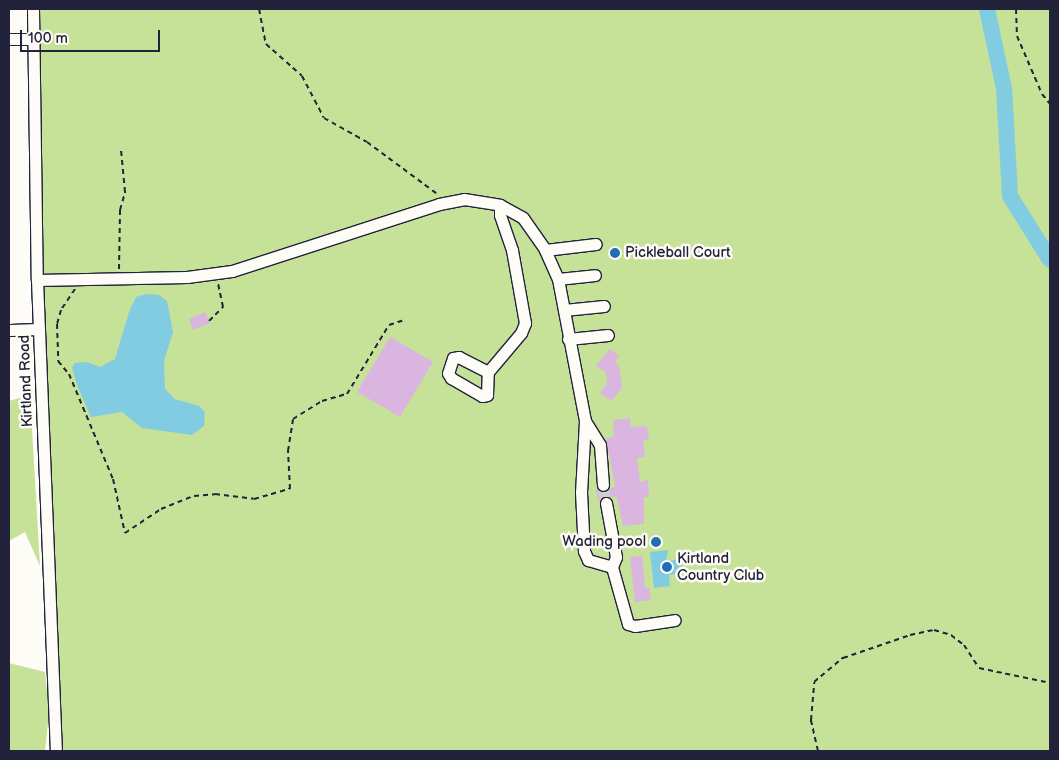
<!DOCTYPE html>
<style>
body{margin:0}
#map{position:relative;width:1059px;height:760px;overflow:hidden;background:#fdfcf7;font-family:"Balsamiq Sans",sans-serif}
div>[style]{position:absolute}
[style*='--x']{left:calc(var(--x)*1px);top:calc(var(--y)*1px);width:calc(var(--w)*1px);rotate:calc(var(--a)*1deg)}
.green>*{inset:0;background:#c6e198}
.water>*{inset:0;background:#81cce1}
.river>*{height:16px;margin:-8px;padding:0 8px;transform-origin:8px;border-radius:8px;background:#81cce1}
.building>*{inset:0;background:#dab5df}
.minor-tunnel>*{height:11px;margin-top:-5.5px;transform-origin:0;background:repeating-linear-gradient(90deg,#d1d0d1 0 11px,transparent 0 16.5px)}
.path>*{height:2px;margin-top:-1px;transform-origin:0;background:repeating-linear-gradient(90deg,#22223b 0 5px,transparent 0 9px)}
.roads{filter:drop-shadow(1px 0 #22223b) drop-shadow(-1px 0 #22223b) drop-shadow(0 1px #22223b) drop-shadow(0 -1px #22223b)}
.minor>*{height:11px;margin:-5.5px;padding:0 5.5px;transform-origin:5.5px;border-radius:5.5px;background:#fdfcf7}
.dots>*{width:14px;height:14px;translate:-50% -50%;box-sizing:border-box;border:2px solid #fdfcf7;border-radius:50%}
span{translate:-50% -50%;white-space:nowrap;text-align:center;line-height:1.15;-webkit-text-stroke:5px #fdfcf7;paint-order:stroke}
.poi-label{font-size:15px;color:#22223b}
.left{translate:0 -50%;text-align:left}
.right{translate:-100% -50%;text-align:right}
.street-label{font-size:15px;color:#22223b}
.frame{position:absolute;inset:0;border:10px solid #22223b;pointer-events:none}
.scale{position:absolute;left:20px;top:30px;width:140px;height:22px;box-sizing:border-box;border:2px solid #22223b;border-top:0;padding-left:6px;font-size:15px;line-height:18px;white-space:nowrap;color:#22223b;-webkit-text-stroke:4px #fdfcf7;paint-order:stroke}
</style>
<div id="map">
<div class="green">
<i style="clip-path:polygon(40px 9px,1050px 9px,1050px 751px,62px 751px,44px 368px,47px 368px,43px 311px)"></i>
<i style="clip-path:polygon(30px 395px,40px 566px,25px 532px,9px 541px,9px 401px)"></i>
<i style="clip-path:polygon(9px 663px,45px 672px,49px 714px,45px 751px,9px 751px)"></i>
</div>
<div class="water">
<i style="clip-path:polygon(146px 294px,159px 295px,167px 301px,173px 332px,164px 361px,165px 389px,175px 399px,199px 406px,205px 412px,204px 426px,192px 435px,142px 428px,122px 412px,91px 417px,77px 385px,72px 367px,75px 363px,87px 362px,100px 367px,115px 359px,129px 312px,136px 297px)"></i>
<i style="clip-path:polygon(668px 550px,666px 561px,681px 559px,682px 573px,669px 575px,670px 586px,654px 588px,650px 552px)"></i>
</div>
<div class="river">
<i style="--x:987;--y:9;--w:81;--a:77.9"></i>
<i style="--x:1004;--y:88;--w:108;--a:86.8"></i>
<i style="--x:1010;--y:196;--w:75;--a:58"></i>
</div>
<div class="building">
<i style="clip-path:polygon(205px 312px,210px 323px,193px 330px,189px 319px)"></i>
<i style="clip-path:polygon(390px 337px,433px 362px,400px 417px,357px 392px)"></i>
<i style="clip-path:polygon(610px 349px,619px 356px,615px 362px,619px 366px,622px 388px,611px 401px,600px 393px,607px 383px,606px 373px,596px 366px)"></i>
<i style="clip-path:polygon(630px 418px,631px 427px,647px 426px,649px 440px,643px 440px,645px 457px,637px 458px,640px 482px,648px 480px,649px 497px,644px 497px,644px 524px,623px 526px,617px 497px,605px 496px,598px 501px,596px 489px,604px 492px,615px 486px,606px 438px,614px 437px,613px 420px)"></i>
<i style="clip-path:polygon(642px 556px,645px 588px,649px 587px,651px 600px,635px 602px,630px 557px)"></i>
</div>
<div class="minor-tunnel">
<i style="--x:603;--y:485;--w:18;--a:81"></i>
</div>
<div class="path">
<i style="--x:259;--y:9;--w:36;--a:79"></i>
<i style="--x:266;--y:44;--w:48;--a:41.6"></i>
<i style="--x:302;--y:76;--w:47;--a:62.4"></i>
<i style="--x:324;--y:118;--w:49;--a:29.2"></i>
<i style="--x:367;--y:142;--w:86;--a:36.5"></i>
<i style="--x:1016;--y:9;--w:27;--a:88"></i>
<i style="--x:1017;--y:36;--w:63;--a:66.7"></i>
<i style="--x:1042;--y:94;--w:13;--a:51"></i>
<i style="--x:119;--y:269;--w:59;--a:-89"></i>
<i style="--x:120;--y:210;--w:19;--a:-74"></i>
<i style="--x:125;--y:192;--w:42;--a:-95.4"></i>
<i style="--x:75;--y:289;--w:25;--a:124"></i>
<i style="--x:61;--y:310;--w:15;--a:106"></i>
<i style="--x:57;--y:324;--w:37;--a:88"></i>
<i style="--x:58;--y:361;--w:17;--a:50"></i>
<i style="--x:69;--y:374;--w:114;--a:67.3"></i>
<i style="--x:113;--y:479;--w:55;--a:77.5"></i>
<i style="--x:125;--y:533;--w:43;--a:-33.7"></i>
<i style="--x:161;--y:509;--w:35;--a:-22"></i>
<i style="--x:194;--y:496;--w:21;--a:-5"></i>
<i style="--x:215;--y:494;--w:39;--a:7"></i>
<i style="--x:254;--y:499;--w:37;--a:-16"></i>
<i style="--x:290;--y:489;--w:38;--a:-93"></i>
<i style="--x:288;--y:451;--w:32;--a:-81"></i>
<i style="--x:293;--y:419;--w:34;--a:-32"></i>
<i style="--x:322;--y:401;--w:26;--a:-16"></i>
<i style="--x:347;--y:394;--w:81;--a:-58.7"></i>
<i style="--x:389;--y:325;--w:16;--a:-18"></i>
<i style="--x:209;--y:321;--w:20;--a:-45"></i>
<i style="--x:223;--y:307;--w:25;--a:-102"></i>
<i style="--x:818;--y:751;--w:32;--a:-103"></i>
<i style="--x:811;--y:720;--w:38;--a:-85"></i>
<i style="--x:814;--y:682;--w:38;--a:-40"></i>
<i style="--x:843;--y:658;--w:71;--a:-18.9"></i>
<i style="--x:910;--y:635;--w:25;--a:-12"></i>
<i style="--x:934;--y:630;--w:18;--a:16"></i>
<i style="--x:951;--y:635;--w:16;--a:38"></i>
<i style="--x:964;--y:645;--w:27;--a:57"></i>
<i style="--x:979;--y:668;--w:73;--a:11.9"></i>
</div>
<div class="roads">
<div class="minor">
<i style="--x:33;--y:9;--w:271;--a:89.2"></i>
<i style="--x:37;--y:280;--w:471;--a:87.7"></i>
<i style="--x:9;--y:39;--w:25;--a:0"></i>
<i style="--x:545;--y:250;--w:51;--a:-6.7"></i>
<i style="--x:558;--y:279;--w:37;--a:-6"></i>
<i style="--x:37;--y:280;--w:150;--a:-1.1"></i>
<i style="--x:187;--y:277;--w:45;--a:-7.6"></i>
<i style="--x:232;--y:271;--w:218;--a:-17.9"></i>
<i style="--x:439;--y:204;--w:25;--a:-11"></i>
<i style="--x:464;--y:199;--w:36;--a:9"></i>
<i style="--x:500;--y:205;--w:26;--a:29"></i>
<i style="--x:523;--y:218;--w:39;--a:55"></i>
<i style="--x:545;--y:250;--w:32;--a:66"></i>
<i style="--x:558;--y:279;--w:145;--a:79.2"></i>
<i style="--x:585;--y:421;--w:71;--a:93.2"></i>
<i style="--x:581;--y:492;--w:59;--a:87.1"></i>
<i style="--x:584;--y:551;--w:10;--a:66"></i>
<i style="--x:588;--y:560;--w:25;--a:16"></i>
<i style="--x:612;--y:567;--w:59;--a:74.3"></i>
<i style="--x:628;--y:624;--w:7;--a:16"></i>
<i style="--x:635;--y:626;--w:40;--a:-8.5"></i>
<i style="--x:564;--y:310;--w:40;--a:-5.7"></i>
<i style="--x:9;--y:330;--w:30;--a:-2"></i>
<i style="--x:568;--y:339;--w:40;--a:-5.7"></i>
<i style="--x:488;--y:372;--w:33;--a:-153"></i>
<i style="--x:459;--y:357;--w:6;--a:171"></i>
<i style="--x:453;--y:358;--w:16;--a:108"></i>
<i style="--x:448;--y:373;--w:6;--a:59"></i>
<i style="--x:451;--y:378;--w:36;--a:30"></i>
<i style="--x:482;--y:396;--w:5;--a:-11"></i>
<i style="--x:487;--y:395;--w:23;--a:-88"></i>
<i style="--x:488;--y:372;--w:51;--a:-49.8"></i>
<i style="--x:521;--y:333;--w:11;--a:-68"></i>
<i style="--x:525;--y:323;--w:74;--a:-100.1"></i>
<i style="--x:512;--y:250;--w:37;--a:-109"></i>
<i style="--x:500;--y:215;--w:10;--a:-90"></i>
<i style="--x:585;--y:421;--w:28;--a:58"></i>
<i style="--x:600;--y:445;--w:40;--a:85.7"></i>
<i style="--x:606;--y:503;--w:55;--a:79.5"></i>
<i style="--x:616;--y:557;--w:11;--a:112"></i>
</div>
</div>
<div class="dots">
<i style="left:615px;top:253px;background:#1f6fb2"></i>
<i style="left:656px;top:542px;background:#1f6fb2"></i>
<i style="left:667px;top:567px;background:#1f6fb2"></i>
</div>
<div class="poi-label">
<span class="left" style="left:625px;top:253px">Pickleball Court</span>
<span class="right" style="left:646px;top:542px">Wading pool</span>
<span class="left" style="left:677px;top:567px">Kirtland<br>Country Club</span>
</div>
<div class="street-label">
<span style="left:26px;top:381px;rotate:-92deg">Kirtland Road</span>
</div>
<div class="frame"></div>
<div class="scale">100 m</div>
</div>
